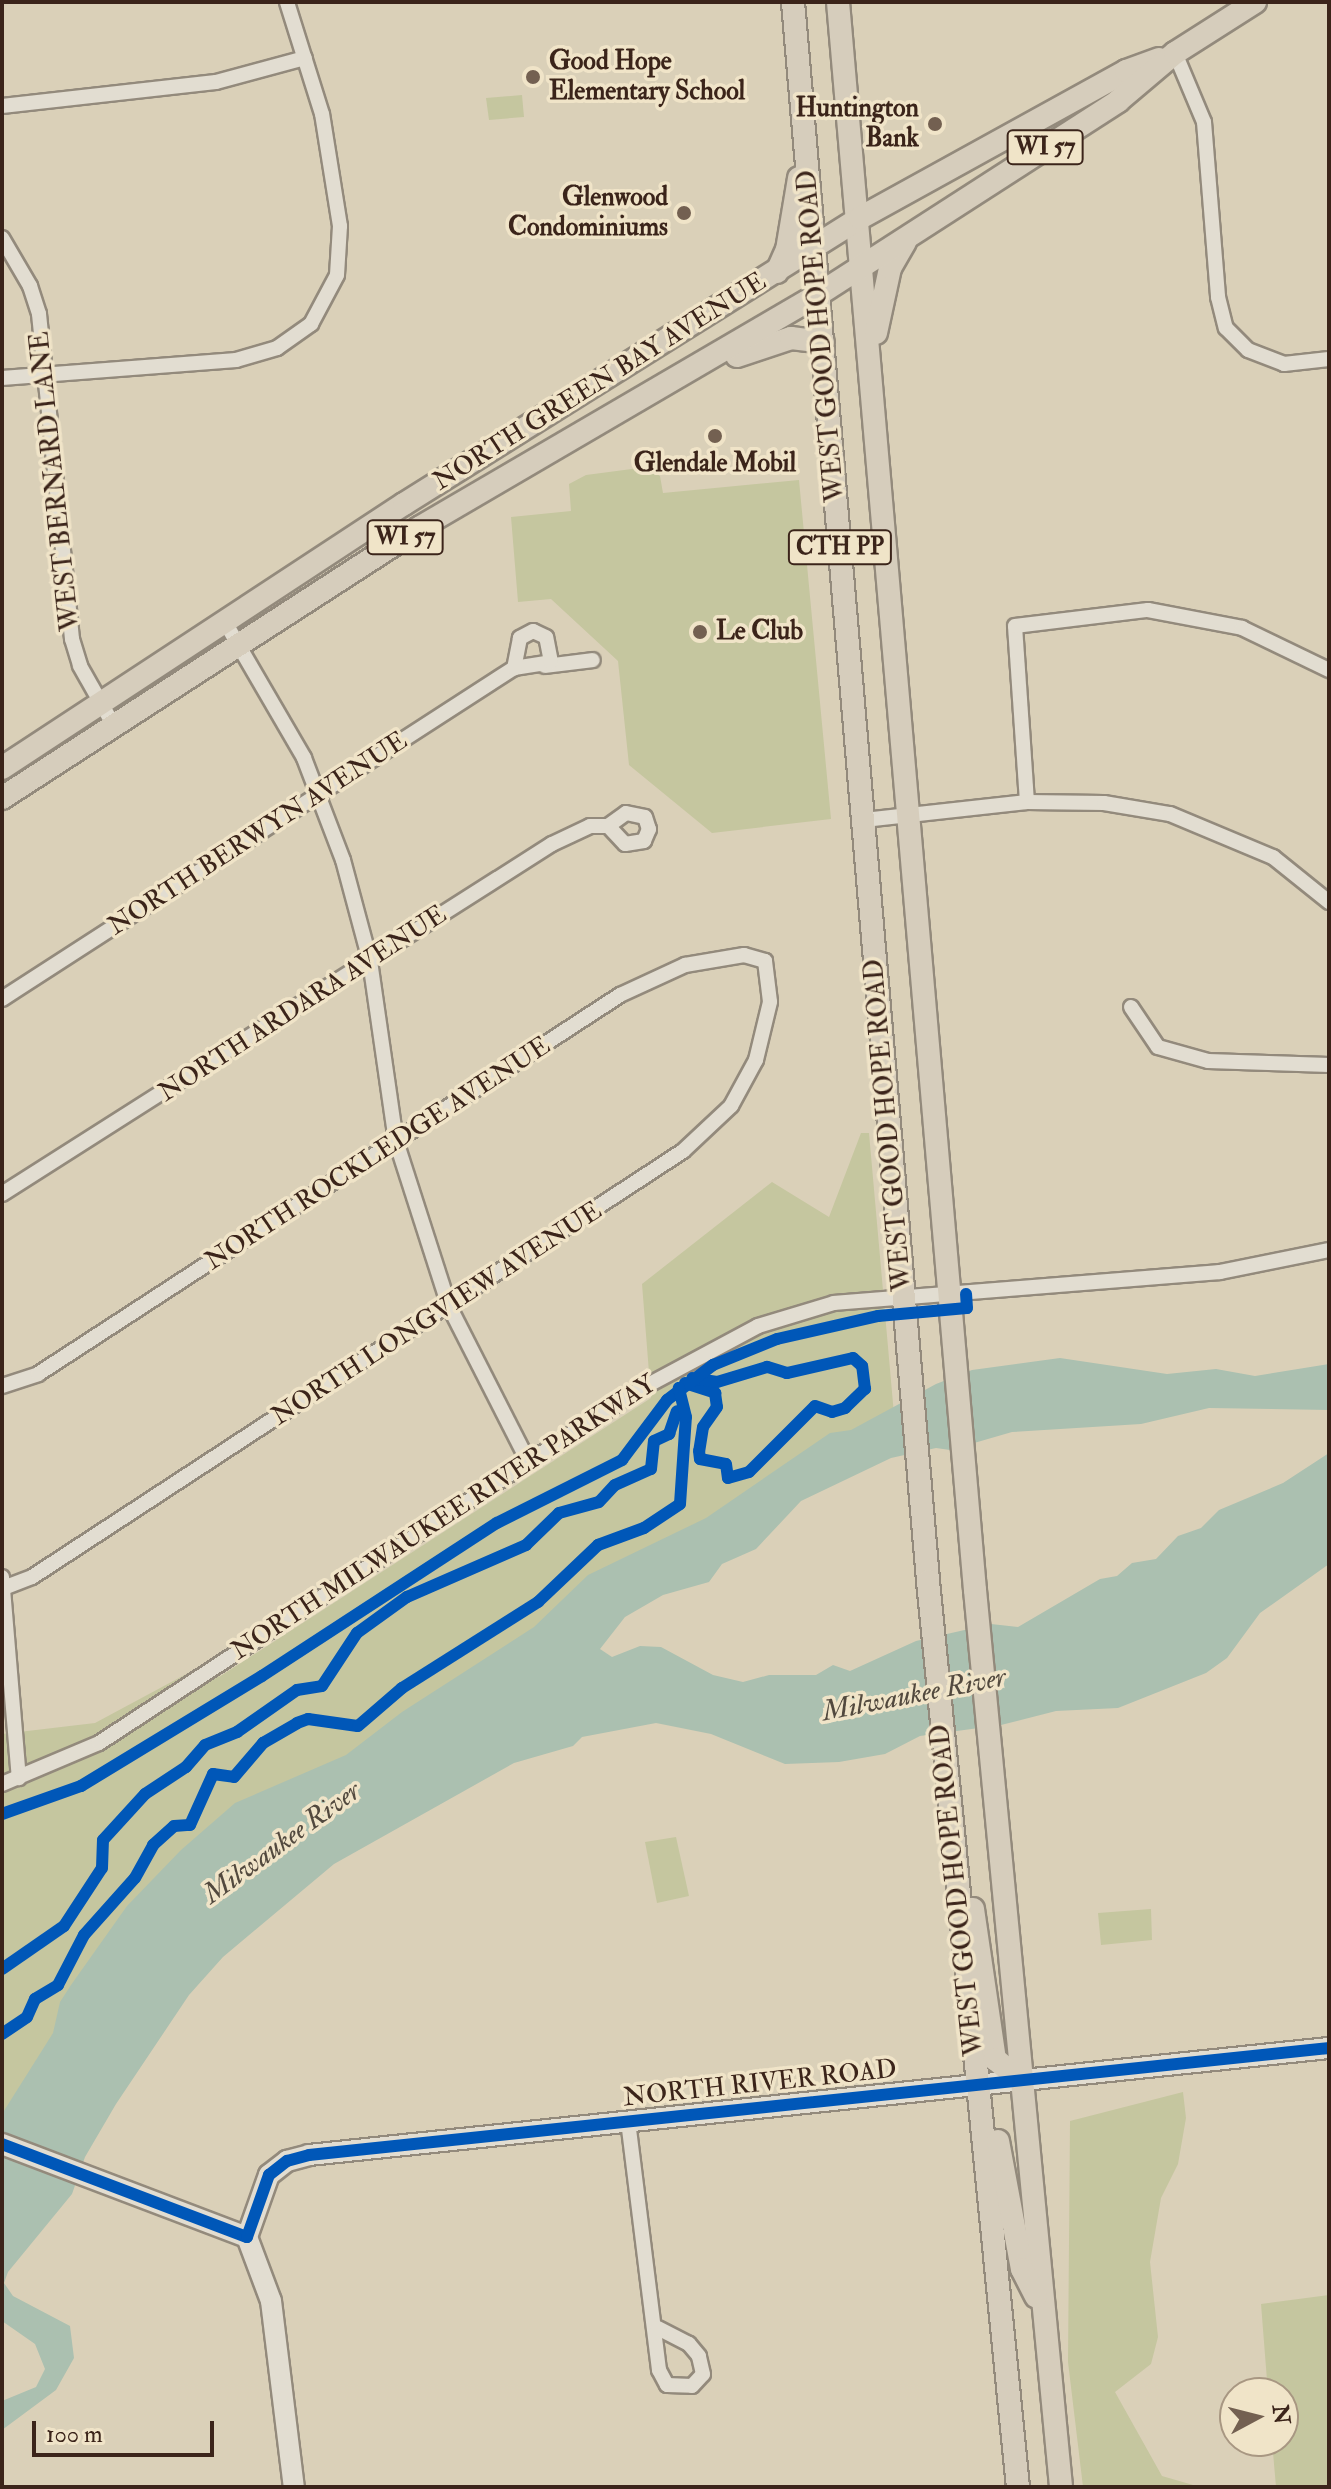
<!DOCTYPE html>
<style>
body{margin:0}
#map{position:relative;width:1331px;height:2489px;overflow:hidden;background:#dad0b8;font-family:"IM FELL Double Pica",serif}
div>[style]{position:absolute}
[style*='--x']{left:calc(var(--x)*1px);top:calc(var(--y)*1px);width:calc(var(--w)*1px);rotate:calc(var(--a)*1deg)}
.green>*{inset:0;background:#c5c69f}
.water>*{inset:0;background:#abc0b0}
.roads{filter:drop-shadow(2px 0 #938a7c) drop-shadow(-2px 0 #938a7c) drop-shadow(0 2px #938a7c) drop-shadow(0 -2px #938a7c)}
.street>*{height:14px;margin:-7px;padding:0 7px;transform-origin:7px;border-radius:7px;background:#e2ddd1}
.secondary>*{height:20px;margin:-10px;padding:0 10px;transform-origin:10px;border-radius:10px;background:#e2ddd1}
.primary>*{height:22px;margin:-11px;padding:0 11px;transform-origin:11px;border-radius:11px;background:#d6cdbc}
.cycleway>*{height:12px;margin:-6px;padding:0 6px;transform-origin:6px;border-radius:6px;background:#0057b8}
.dots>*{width:22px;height:22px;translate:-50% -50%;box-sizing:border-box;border:4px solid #f0e4c8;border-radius:50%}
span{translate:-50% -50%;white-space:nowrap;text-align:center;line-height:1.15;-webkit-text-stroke:7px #f0e4c8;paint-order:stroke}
.shield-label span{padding:2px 6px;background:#f0e4c8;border:2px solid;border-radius:6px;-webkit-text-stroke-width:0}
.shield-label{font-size:24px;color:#3b241a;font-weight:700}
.poi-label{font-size:26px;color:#3b241a;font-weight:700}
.left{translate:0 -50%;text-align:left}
.right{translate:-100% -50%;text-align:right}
.street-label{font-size:26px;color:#3b241a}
.water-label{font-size:28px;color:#52493e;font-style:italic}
.frame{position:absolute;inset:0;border:4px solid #3b241a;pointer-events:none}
.north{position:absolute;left:1219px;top:2377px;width:80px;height:80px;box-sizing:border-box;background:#f0e4c8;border:2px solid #a89782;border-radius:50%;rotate:83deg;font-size:22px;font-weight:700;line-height:32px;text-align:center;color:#3b241a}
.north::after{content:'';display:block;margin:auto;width:28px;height:36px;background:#736051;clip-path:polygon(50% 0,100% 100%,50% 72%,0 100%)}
.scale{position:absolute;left:32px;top:2421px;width:182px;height:36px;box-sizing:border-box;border:4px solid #3b241a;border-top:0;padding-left:10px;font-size:24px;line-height:28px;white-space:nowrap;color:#3b241a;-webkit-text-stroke:6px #f0e4c8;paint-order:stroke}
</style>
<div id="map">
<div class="green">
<i style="clip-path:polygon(522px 95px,524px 117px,489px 120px,486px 98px)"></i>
<i style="clip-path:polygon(647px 467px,660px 476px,663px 493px,799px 480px,831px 819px,712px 833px,629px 765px,618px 661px,551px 599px,518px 602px,511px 517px,571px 511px,569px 484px,586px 475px)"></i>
<i style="clip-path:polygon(861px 1133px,869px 1133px,896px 1437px,667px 1574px,2px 2131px,2px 1734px,95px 1723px,216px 1658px,219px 1677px,651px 1398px,642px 1284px,772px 1182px,829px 1217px)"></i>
<i style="clip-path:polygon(676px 1837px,689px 1896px,657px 1903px,645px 1842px)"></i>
<i style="clip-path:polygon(1151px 1909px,1152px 1940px,1101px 1945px,1098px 1913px)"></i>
<i style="clip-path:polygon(1183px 2092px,1186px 2118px,1178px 2164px,1161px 2198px,1150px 2262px,1158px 2337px,1151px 2364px,1115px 2392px,1162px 2476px,1200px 2487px,1083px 2487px,1068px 2362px,1070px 2121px)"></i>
<i style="clip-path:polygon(1329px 2295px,1329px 2487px,1276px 2487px,1272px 2441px,1283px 2441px,1283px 2393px,1268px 2393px,1261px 2304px)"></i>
</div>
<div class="water">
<i style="clip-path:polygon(1060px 1358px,1167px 1374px,1216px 1369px,1255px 1376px,1329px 1364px,1329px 1410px,1209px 1408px,1141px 1424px,1012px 1432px,950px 1450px,936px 1448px,891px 1458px,801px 1501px,756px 1549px,722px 1564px,709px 1582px,663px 1595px,625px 1617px,600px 1649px,612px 1657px,640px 1646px,661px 1647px,713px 1675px,743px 1682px,769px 1675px,816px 1675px,833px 1665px,850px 1671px,916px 1641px,991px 1624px,1018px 1627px,1100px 1579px,1117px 1576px,1132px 1563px,1156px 1559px,1178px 1536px,1201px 1528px,1219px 1510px,1283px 1483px,1329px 1453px,1329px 1564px,1260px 1613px,1227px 1658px,1206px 1673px,1118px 1708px,1056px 1711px,1001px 1725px,920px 1736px,885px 1754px,839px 1762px,785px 1764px,711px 1734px,656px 1723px,582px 1737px,573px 1746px,514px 1763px,334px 1864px,223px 1957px,189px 1995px,116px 2104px,85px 2157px,72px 2194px,8px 2272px,4px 2283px,13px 2296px,70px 2326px,74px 2358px,56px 2390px,2px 2430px,2px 2401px,36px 2387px,45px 2369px,35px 2344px,2px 2321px,2px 2114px,53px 2033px,60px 2002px,71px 1985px,127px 1906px,181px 1850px,235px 1803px,346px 1755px,402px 1712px,534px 1627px,588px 1575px,706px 1518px,830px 1433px,851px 1430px,936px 1384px,972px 1370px)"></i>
</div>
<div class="roads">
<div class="street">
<i style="--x:1175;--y:53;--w:75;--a:67.2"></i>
<i style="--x:1204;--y:122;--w:176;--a:85.4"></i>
<i style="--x:1218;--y:297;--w:32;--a:76"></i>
<i style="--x:1226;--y:328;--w:31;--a:45"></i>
<i style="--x:1248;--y:350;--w:39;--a:21"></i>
<i style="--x:1284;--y:364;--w:45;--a:-6.3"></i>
<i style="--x:2;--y:106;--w:215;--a:-6.4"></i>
<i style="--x:216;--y:82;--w:92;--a:-15.1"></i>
<i style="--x:2;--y:238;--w:56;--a:59.7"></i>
<i style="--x:30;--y:286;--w:29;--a:72"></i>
<i style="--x:39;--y:314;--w:327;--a:84.2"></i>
<i style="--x:72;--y:639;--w:28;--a:73"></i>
<i style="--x:80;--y:666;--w:67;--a:60.4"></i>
<i style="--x:2;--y:378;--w:235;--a:-4.4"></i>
<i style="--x:236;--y:360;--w:43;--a:-16.3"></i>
<i style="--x:277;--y:348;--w:42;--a:-35.2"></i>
<i style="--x:311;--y:324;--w:55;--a:-62"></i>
<i style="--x:337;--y:275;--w:49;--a:-86.5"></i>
<i style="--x:340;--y:226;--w:113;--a:-99.1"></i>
<i style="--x:322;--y:114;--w:117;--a:-107.4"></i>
<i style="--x:225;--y:622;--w:157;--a:59.8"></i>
<i style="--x:304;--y:758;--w:109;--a:69.1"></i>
<i style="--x:343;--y:860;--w:105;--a:75"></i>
<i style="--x:370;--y:961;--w:182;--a:81.8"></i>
<i style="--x:396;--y:1141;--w:173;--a:72.2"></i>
<i style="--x:449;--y:1306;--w:174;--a:63"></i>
<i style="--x:545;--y:666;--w:48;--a:-7.1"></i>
<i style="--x:1027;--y:802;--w:176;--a:-93.9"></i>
<i style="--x:1015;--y:626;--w:134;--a:-6.9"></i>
<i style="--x:1148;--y:610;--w:96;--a:10.8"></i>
<i style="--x:1242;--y:628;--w:97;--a:25.8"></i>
<i style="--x:864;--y:820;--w:164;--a:-6.3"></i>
<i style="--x:1027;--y:802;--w:77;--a:0.7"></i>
<i style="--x:1104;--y:803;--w:67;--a:9.5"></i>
<i style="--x:1170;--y:814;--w:112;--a:22.7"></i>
<i style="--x:1273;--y:857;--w:72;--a:38.8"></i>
<i style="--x:2;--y:999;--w:610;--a:-32.88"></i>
<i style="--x:514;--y:668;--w:37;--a:-9"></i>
<i style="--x:551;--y:662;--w:25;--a:-101"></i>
<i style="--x:546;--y:637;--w:14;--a:-155"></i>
<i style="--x:533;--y:631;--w:15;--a:152"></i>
<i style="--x:520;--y:638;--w:31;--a:101"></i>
<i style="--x:1131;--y:1007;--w:48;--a:56"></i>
<i style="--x:1158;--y:1047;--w:52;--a:15.6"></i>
<i style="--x:1208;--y:1061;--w:121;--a:1.9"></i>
<i style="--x:2;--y:1194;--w:652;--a:-32.47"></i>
<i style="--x:552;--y:844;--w:42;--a:-25.3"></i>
<i style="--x:590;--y:826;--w:18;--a:0"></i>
<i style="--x:608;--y:826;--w:22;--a:-36"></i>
<i style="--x:626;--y:813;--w:19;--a:12"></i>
<i style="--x:645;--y:817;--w:13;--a:72"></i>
<i style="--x:649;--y:829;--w:13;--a:113"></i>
<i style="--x:644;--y:841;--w:19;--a:171"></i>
<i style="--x:625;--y:844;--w:25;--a:-133"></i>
<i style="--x:2;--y:1386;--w:38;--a:-18"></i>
<i style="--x:38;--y:1374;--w:695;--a:-33.07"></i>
<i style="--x:620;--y:995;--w:72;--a:-24.8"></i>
<i style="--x:685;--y:965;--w:60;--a:-9.6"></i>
<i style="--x:744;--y:955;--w:22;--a:16"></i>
<i style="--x:765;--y:961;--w:41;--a:83"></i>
<i style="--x:770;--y:1002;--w:60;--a:103.6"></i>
<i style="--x:756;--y:1060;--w:52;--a:118.5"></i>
<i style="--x:731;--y:1106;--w:66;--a:136.8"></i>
<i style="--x:683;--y:1151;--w:778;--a:146.8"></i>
<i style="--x:32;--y:1577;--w:31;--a:159"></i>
<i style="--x:2;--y:1577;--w:202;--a:85.2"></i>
<i style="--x:2;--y:1784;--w:105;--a:-22.9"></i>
<i style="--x:99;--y:1743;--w:643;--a:-33.2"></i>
<i style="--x:637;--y:1391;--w:137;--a:-28.2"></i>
<i style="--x:758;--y:1326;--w:79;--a:-16.8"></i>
<i style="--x:834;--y:1303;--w:387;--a:-4.6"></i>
<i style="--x:1220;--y:1272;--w:111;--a:-11.4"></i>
<i style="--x:628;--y:2121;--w:251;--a:82.9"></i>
<i style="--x:659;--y:2370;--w:17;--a:62"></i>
<i style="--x:667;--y:2385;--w:25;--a:2"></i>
<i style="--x:692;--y:2386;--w:16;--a:-47"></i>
<i style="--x:703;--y:2374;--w:18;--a:-103"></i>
<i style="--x:699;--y:2356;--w:16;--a:-130"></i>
<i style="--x:689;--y:2344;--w:35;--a:-153"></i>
</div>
<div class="secondary">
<i style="--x:2;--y:2144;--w:262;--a:20.8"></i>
<i style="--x:247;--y:2237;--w:68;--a:69.4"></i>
<i style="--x:271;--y:2301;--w:187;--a:83"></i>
<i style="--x:247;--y:2237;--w:66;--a:-70.5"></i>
<i style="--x:269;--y:2175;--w:23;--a:-38"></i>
<i style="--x:287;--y:2161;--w:23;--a:-15"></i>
<i style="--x:309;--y:2155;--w:1026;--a:-5.99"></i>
</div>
<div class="primary">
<i style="--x:793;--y:2;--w:1585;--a:85.11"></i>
<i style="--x:928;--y:1581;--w:910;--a:84.33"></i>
<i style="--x:838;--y:2;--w:1594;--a:85.07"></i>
<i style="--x:975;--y:1590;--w:901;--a:84.52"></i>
<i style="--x:777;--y:272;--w:24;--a:-66"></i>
<i style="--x:787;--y:250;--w:73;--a:-80.5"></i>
<i style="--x:876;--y:333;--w:66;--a:-77.8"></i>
<i style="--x:890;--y:268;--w:30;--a:-60"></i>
<i style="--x:737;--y:356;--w:57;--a:-18.4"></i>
<i style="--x:791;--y:338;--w:32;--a:7"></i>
<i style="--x:2;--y:768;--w:481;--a:-33.3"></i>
<i style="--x:404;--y:504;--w:538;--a:-32.1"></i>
<i style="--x:860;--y:218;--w:304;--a:-28.9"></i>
<i style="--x:1126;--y:71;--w:35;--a:-20"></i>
<i style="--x:2;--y:798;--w:497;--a:-32.9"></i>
<i style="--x:419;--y:528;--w:463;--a:-30.3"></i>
<i style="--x:819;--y:294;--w:356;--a:-32.8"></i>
<i style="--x:1118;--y:101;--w:75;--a:-40.1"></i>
<i style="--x:1175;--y:53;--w:95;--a:-32.5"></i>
<i style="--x:973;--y:1909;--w:152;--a:81.7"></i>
<i style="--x:995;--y:2059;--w:31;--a:40"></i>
<i style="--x:998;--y:2141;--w:130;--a:79.4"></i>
<i style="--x:1022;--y:2269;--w:31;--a:63"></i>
</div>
</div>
<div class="cycleway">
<i style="--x:685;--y:1383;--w:32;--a:18"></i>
<i style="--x:715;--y:1393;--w:14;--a:82"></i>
<i style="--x:717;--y:1407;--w:24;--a:125"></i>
<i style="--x:703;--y:1427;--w:24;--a:99"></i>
<i style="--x:699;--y:1451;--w:8;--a:83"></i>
<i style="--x:700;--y:1459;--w:26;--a:11"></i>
<i style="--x:726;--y:1464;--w:14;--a:82"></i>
<i style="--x:728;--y:1478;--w:22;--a:-16"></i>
<i style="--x:749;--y:1472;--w:93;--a:-45"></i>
<i style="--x:815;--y:1406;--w:18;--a:19"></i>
<i style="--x:832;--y:1412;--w:14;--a:-17"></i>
<i style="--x:845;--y:1408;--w:28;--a:-44"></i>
<i style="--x:865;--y:1389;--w:23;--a:-97"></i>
<i style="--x:862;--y:1366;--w:12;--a:-138"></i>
<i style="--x:853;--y:1358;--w:68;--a:167.2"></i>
<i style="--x:787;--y:1373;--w:21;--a:-163"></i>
<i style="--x:767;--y:1367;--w:52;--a:163.3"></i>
<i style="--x:717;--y:1382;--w:25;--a:-171"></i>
<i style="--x:2;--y:1814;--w:84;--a:-19.5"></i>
<i style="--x:81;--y:1786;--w:212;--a:-31.3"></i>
<i style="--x:262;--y:1676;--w:280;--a:-33.1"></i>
<i style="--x:497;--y:1523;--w:140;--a:-26.7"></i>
<i style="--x:622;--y:1460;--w:75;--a:-53.1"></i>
<i style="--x:667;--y:1400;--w:58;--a:-37.3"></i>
<i style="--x:713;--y:1365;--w:69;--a:-22.1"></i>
<i style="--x:777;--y:1339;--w:104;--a:-12.8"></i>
<i style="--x:878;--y:1316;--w:89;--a:-5.1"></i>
<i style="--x:967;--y:1308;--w:14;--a:-94"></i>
<i style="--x:2;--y:1969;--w:75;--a:-34.7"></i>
<i style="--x:64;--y:1926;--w:69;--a:-56.8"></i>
<i style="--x:102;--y:1868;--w:28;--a:-88"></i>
<i style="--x:103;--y:1840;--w:62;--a:-47.6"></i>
<i style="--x:145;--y:1794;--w:49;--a:-33.4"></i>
<i style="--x:186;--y:1767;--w:29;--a:-49"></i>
<i style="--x:205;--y:1745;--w:35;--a:-22"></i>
<i style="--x:237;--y:1732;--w:73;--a:-35"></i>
<i style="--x:297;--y:1690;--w:25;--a:-9"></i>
<i style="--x:322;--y:1686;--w:64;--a:-56.6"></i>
<i style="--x:357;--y:1633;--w:62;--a:-35.8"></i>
<i style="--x:407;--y:1597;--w:130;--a:-23.6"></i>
<i style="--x:526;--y:1545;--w:46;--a:-44.1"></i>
<i style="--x:559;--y:1513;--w:41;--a:-15.4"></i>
<i style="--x:599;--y:1502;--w:23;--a:-47"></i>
<i style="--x:615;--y:1485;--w:39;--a:-24"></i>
<i style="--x:651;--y:1469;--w:28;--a:-84"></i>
<i style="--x:654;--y:1441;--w:17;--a:-25"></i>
<i style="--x:669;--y:1434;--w:24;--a:-71"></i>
<i style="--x:2;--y:2034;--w:30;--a:-34"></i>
<i style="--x:27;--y:2017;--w:20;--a:-66"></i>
<i style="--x:35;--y:1999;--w:27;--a:-31"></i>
<i style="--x:58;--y:1985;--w:56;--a:-62.5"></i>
<i style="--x:84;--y:1935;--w:76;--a:-48.2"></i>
<i style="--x:135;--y:1878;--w:38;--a:-61"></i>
<i style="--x:153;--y:1845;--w:28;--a:-42"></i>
<i style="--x:174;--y:1826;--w:16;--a:-4"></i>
<i style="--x:190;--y:1825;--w:56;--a:-65.7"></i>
<i style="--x:213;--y:1774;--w:21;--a:8"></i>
<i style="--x:234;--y:1777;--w:45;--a:-49.5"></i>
<i style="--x:263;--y:1743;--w:39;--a:-30"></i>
<i style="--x:297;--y:1723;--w:12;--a:-20"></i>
<i style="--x:308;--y:1719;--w:50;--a:8"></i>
<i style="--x:358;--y:1726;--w:58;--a:-40.8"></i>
<i style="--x:402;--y:1688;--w:161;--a:-32.3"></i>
<i style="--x:538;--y:1602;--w:83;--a:-43.5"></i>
<i style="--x:598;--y:1545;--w:49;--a:-20.3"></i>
<i style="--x:644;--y:1528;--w:43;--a:-33.7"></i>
<i style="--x:680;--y:1504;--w:87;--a:-86.1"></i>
<i style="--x:686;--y:1417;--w:30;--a:-104"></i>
<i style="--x:2;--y:2144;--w:262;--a:20.8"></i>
<i style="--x:247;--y:2237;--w:66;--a:-70.5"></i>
<i style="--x:269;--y:2175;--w:23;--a:-38"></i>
<i style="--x:287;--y:2161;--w:23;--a:-15"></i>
<i style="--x:309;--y:2155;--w:1026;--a:-5.99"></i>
</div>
<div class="dots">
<i style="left:533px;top:77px;background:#736051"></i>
<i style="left:935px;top:124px;background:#736051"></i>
<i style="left:684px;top:213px;background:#736051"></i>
<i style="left:715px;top:436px;background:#736051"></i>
<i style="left:700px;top:632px;background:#736051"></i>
</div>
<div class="shield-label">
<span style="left:1045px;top:147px">WI 57</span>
<span style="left:405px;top:537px">WI 57</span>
<span style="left:840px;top:547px">CTH PP</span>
</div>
<div class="poi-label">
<span class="left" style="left:549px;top:77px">Good Hope<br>Elementary School</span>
<span class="right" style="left:919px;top:124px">Huntington<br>Bank</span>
<span class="right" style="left:668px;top:213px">Glenwood<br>Condominiums</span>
<span style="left:715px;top:464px">Glendale Mobil</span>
<span class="left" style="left:716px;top:632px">Le Club</span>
</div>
<div class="street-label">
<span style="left:822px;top:336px;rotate:-95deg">WEST GOOD HOPE ROAD</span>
<span style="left:600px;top:382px;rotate:-32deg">NORTH GREEN BAY AVENUE</span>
<span style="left:56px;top:481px;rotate:-96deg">WEST BERNARD LANE</span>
<span style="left:258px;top:834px;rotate:-33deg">NORTH BERWYN AVENUE</span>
<span style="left:303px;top:1004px;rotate:-33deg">NORTH ARDARA AVENUE</span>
<span style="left:889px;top:1125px;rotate:-95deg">WEST GOOD HOPE ROAD</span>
<span style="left:378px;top:1154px;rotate:-33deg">NORTH ROCKLEDGE AVENUE</span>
<span style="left:437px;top:1314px;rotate:-33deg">NORTH LONGVIEW AVENUE</span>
<span style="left:444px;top:1518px;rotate:-33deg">NORTH MILWAUKEE RIVER PARKWAY</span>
<span style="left:958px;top:1890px;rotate:-96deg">WEST GOOD HOPE ROAD</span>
<span style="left:760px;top:2084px;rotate:-6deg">NORTH RIVER ROAD</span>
</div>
<div class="water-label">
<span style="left:914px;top:1695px;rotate:-11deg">Milwaukee River</span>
<span style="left:282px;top:1843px;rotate:-36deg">Milwaukee River</span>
</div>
<div class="frame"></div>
<div class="north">N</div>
<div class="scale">100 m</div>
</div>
